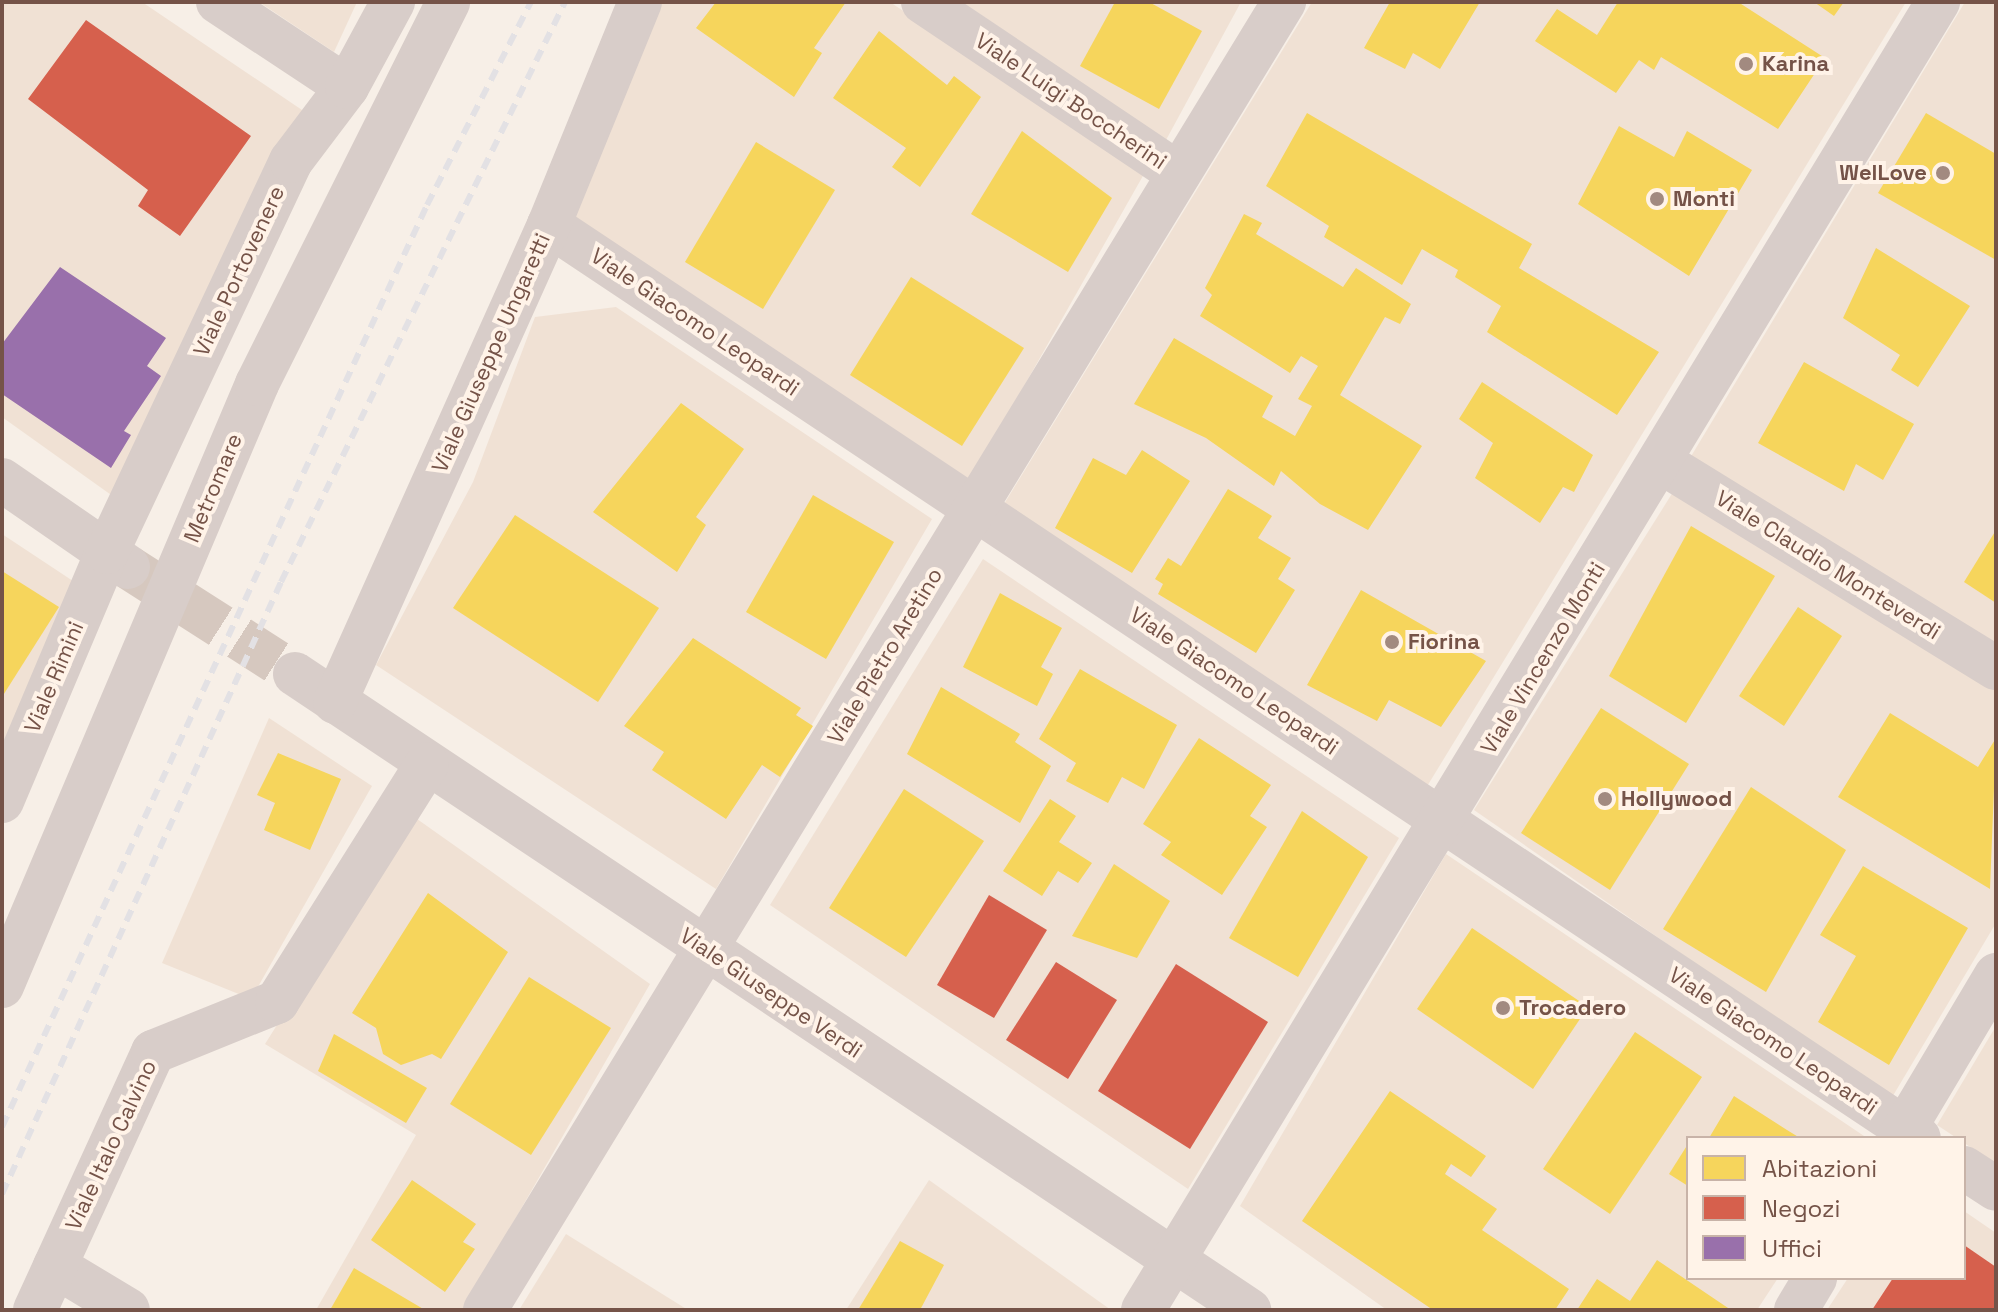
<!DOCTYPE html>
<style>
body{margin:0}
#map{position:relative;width:1998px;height:1312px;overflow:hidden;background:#f7efe7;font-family:"Space Grotesk",sans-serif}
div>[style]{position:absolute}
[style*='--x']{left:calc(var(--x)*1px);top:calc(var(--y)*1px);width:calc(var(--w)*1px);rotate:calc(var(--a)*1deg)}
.residential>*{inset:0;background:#f0e1d4}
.homes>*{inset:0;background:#f6d55c}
.shops>*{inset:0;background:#d6604d}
.offices>*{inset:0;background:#9970ab}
.minor-tunnel>*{height:44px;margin-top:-22px;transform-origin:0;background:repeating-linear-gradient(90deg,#d6c8bf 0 44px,transparent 0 66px)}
.minor>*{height:44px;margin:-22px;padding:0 22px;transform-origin:22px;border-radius:22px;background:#d8cdc9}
.rail>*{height:6px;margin-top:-3px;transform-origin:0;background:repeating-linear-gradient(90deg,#e3e1e4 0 12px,transparent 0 20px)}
.dots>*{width:22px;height:22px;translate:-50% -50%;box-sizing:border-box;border:4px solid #fff3e8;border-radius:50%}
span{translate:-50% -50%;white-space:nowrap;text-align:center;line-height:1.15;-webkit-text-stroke:8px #fff3e8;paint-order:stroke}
.poi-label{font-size:22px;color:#755348;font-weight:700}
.left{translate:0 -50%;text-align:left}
.right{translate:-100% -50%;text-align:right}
.street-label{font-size:22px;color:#755348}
.frame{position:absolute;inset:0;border:4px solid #755348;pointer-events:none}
.legend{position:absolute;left:1686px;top:1136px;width:280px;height:144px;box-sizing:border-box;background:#fff3e8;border:2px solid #c8b3a8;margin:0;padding:10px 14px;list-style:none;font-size:24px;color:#755348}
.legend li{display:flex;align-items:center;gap:16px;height:40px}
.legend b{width:40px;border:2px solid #c8b3a8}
</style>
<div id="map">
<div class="residential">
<i style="clip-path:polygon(2px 2px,142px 2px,305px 112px,121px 502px,2px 417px)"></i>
<i style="clip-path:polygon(259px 2px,357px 2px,334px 52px)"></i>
<i style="clip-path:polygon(655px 2px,890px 2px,1144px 174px,968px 485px,568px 213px)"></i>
<i style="clip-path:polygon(962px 2px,1241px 2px,1166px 140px)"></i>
<i style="clip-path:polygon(1312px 2px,1906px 2px,1426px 788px,1004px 504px)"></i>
<i style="clip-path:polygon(1965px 2px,1996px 2px,1996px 647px,1690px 458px)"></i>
<i style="clip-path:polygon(616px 307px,932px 519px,716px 889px,376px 665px,473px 482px,535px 317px)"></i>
<i style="clip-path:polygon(1673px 492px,1996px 689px,1996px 923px,1891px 1099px,1474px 810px)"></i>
<i style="clip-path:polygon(2px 534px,76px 583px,2px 745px)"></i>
<i style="clip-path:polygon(983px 559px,1399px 838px,1188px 1189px,770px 905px)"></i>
<i style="clip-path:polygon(269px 718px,372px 786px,251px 999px,162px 963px)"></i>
<i style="clip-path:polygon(410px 814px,650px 984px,463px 1310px,316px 1310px,416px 1135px,265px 1044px)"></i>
<i style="clip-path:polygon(1446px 854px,1867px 1138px,1688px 1138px,1688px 1278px,1778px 1278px,1757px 1310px,1387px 1310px,1240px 1206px)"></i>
<i style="clip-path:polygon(1996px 1026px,1996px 1164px,1937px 1125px)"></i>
<i style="clip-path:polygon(929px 1180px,1111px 1310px,846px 1310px)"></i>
<i style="clip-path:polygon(1964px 1211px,1996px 1233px,1996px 1310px,1827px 1310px,1848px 1278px,1964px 1278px)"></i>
<i style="clip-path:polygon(566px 1234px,688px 1310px,519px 1310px)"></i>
</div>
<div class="homes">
<i style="clip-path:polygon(716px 2px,846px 2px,814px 48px,822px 53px,794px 97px,696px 28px)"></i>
<i style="clip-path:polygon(1115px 2px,1149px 2px,1202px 31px,1159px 109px,1080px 66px)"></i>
<i style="clip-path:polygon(1390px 2px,1480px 2px,1440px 69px,1413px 53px,1405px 69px,1364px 48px)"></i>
<i style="clip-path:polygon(1618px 2px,1738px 2px,1825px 58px,1778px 129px,1661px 57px,1654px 70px,1639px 60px,1616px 93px,1535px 41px,1557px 9px,1597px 35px)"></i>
<i style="clip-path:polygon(1814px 2px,1844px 2px,1834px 16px)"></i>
<i style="clip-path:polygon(879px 31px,947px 85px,954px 76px,981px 97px,920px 187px,892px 167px,906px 148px,833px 98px)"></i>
<i style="clip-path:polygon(1307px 113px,1532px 244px,1519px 268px,1659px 352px,1617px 415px,1487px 332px,1501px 306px,1455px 277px,1458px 270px,1422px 249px,1402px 285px,1324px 237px,1329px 226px,1266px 186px)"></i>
<i style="clip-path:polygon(1926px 113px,1996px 154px,1996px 260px,1878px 193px)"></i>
<i style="clip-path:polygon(1619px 126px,1674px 157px,1687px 131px,1752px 170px,1689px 276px,1578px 204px)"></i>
<i style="clip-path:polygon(1022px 131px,1112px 198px,1068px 272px,971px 214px)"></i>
<i style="clip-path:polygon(756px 142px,835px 190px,763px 309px,685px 262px)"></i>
<i style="clip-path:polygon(1244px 214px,1262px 223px,1256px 234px,1343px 287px,1356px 268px,1411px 304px,1400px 324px,1385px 317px,1340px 395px,1422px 446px,1368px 530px,1320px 504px,1281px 471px,1274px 486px,1206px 438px,1134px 404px,1174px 338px,1273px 396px,1262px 417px,1295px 436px,1312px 406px,1298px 399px,1318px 366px,1301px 356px,1290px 373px,1200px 316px,1212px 295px,1205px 288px)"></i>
<i style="clip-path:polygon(1876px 248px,1970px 306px,1918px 387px,1891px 370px,1900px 355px,1843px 318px)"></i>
<i style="clip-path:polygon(911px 277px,1024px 348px,962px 446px,850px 375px)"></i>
<i style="clip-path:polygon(1804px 362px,1914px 424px,1883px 480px,1856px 464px,1844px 491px,1758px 443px)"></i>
<i style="clip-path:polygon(1482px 382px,1593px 455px,1574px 492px,1563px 487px,1540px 523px,1475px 478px,1493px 443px,1459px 419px)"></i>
<i style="clip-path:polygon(681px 403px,744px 449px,696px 517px,706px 525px,677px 572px,593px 512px)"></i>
<i style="clip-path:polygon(1142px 450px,1190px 481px,1132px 573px,1055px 528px,1093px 458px,1126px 475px)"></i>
<i style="clip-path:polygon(1228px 489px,1272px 516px,1258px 538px,1291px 558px,1278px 579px,1295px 590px,1256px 653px,1158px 594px,1163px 584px,1155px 579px,1168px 558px,1181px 566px)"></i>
<i style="clip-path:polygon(813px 495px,894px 542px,826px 659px,746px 612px)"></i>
<i style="clip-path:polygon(515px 515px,659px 608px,598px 702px,453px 608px)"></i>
<i style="clip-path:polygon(1691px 526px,1775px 576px,1686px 723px,1609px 676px)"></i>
<i style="clip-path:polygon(1996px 530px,1996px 603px,1964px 582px)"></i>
<i style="clip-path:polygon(2px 571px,59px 607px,2px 697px)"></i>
<i style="clip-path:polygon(1361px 590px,1486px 661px,1441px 727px,1389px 700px,1377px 721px,1307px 685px)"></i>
<i style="clip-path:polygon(1000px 593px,1062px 628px,1041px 667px,1053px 674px,1037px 706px,963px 667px)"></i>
<i style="clip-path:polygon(1798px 607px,1842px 636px,1784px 726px,1739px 696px)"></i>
<i style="clip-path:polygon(693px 638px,801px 708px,796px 715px,813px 726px,780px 777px,762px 765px,726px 819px,652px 770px,664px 752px,624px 726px)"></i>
<i style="clip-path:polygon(1080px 669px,1177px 725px,1144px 789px,1122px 777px,1108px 803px,1066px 781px,1076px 763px,1039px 739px)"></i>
<i style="clip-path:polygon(941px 687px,1020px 734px,1015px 742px,1051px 766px,1020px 823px,907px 754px)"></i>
<i style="clip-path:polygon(1601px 708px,1689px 764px,1610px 890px,1521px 833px)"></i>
<i style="clip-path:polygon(1890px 713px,1978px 767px,1996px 738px,1990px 889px,1838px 797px)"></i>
<i style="clip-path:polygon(1199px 738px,1271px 785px,1250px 816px,1267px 827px,1222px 895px,1161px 855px,1171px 842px,1143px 824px)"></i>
<i style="clip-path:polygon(278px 753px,341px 779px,310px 850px,264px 830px,275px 803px,257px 795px)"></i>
<i style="clip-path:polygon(1751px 787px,1846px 850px,1766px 992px,1663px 929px)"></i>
<i style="clip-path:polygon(904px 789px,984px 841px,906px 957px,829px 908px)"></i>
<i style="clip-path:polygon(1050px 799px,1076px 816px,1059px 842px,1092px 863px,1078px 883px,1058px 871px,1042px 896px,1003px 871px)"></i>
<i style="clip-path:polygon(1302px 811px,1368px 857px,1298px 977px,1229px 938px)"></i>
<i style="clip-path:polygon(1114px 864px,1170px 901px,1137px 958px,1072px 936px)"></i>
<i style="clip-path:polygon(1863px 866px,1968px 928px,1889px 1065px,1818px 1022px,1856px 956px,1820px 935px)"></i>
<i style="clip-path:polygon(428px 893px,508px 952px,441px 1059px,432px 1054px,401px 1065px,383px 1054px,376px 1028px,352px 1013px)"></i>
<i style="clip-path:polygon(1472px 928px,1588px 1007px,1533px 1089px,1417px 1009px)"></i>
<i style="clip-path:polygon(529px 977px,611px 1028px,531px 1155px,450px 1104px)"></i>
<i style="clip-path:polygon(1635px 1032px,1702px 1077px,1610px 1214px,1543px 1169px)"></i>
<i style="clip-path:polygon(334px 1034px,427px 1088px,406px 1123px,318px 1071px)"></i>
<i style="clip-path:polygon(1390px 1091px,1486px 1156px,1471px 1177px,1451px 1164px,1445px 1174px,1497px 1209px,1482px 1230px,1569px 1289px,1555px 1310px,1433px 1310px,1302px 1221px)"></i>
<i style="clip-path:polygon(1734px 1096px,1787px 1130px,1800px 1138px,1709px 1138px)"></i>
<i style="clip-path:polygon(1688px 1144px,1688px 1186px,1669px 1174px)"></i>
<i style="clip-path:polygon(412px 1180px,476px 1224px,463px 1242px,475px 1249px,445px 1292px,371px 1240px)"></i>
<i style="clip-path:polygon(900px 1241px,944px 1265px,920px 1310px,858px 1310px)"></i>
<i style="clip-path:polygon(1657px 1260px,1731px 1310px,1577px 1310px,1597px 1279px,1630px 1301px)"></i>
<i style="clip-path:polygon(354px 1268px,425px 1310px,330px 1310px)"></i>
</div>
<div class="shops">
<i style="clip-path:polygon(86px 20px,251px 136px,180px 236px,138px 206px,148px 190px,28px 99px)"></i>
<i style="clip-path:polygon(989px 895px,1047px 930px,994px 1018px,937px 985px)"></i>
<i style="clip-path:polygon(1056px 962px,1117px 1000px,1068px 1079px,1006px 1040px)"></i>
<i style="clip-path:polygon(1176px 964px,1268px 1022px,1190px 1149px,1098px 1091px)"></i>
<i style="clip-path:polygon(1964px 1245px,1996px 1267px,1996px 1310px,1872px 1310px,1893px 1278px,1964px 1278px)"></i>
</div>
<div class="offices">
<i style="clip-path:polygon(60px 267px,166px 338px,147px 366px,161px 376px,124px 431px,131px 435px,111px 468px,2px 394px,2px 344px)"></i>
</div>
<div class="minor-tunnel">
<i style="--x:128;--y:567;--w:198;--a:32.6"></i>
</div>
<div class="minor">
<i style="--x:218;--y:2;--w:154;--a:33.4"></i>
<i style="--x:923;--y:2;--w:308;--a:33.9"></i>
<i style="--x:549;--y:225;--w:1646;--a:33.68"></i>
<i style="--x:1661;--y:462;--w:393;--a:31.6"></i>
<i style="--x:2;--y:480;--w:153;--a:34.6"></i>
<i style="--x:295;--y:674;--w:1147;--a:33.69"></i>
<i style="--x:335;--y:702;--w:523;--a:-65.84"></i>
<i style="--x:549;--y:225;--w:241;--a:-67.8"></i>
<i style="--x:2;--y:801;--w:270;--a:-67.1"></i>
<i style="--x:107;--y:552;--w:432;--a:-64.8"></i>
<i style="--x:291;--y:161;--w:93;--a:-52.9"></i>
<i style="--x:347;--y:87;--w:97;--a:-61.6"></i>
<i style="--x:2;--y:986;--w:654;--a:-67.04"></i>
<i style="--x:257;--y:384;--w:427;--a:-63.4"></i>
<i style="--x:1899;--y:1138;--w:190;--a:-59.2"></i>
<i style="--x:1964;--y:1168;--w:38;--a:33"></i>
<i style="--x:55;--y:1266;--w:85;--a:31.1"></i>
<i style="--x:35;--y:1310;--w:284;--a:-65.4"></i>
<i style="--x:153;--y:1052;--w:134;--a:-22"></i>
<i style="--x:277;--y:1002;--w:281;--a:-57.8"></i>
<i style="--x:485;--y:1310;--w:1533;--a:-58.58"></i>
<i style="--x:1143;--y:1310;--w:1531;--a:-58.71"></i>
<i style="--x:1796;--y:1310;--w:37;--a:-59"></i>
</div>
<div class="rail">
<i style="--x:2;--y:1127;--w:1015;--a:-65.25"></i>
<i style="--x:427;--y:205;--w:228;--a:-62.9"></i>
<i style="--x:2;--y:1194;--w:673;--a:-65.49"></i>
<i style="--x:281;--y:582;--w:646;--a:-63.91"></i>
</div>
<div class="dots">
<i style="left:1746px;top:64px;background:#a28a80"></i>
<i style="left:1943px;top:173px;background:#a28a80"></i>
<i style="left:1657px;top:199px;background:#a28a80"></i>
<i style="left:1392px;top:642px;background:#a28a80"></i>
<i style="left:1605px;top:799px;background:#a28a80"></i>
<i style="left:1503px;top:1008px;background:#a28a80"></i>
</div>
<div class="poi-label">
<span class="left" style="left:1762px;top:64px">Karina</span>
<span class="right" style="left:1927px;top:173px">WelLove</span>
<span class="left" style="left:1673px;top:199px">Monti</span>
<span class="left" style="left:1408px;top:642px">Fiorina</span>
<span class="left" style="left:1621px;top:799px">Hollywood</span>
<span class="left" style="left:1519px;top:1008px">Trocadero</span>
</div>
<div class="street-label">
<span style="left:1071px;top:101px;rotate:34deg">Viale Luigi Boccherini</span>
<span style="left:239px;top:271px;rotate:-65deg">Viale Portovenere</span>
<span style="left:695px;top:322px;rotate:34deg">Viale Giacomo Leopardi</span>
<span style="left:491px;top:353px;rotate:-66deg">Viale Giuseppe Ungaretti</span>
<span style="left:213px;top:488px;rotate:-67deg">Metromare</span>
<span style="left:1828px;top:565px;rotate:32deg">Viale Claudio Monteverdi</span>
<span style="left:885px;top:656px;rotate:-59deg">Viale Pietro Aretino</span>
<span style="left:1543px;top:658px;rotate:-59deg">Viale Vincenzo Monti</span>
<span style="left:54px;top:677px;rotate:-67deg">Viale Rimini</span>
<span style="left:1234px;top:681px;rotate:34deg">Viale Giacomo Leopardi</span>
<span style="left:771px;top:993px;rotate:34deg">Viale Giuseppe Verdi</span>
<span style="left:1773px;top:1041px;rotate:34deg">Viale Giacomo Leopardi</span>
<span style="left:111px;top:1145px;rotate:-65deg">Viale Italo Calvino</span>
</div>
<div class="frame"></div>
<ul class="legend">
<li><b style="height:22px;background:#f6d55c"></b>Abitazioni</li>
<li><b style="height:22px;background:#d6604d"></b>Negozi</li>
<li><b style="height:22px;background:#9970ab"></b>Uffici</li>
</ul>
</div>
